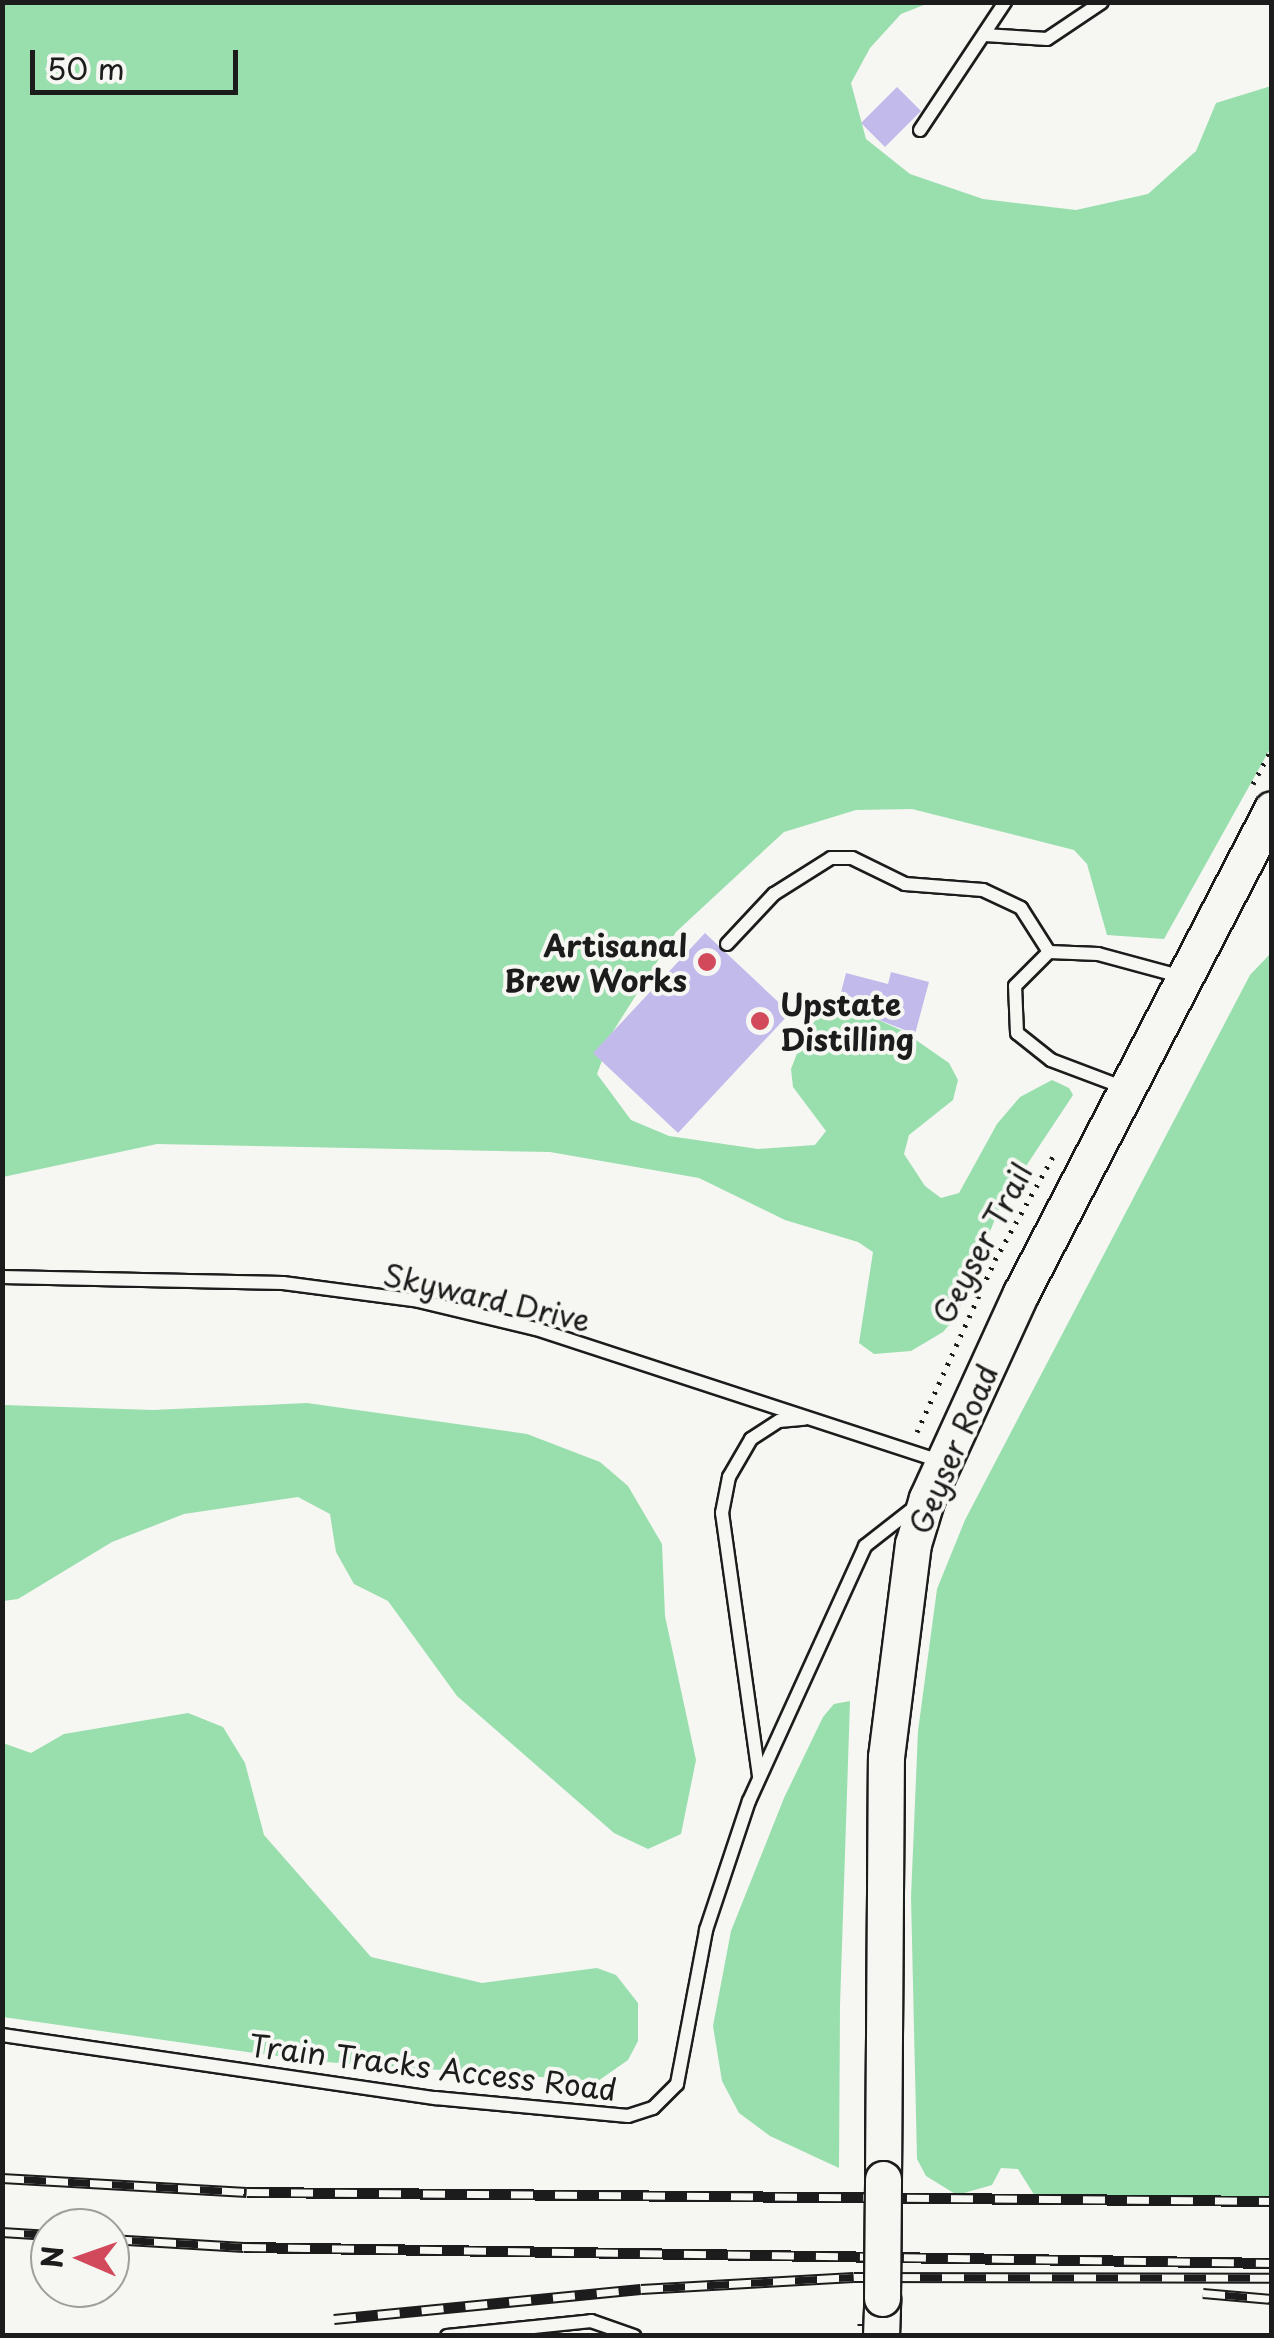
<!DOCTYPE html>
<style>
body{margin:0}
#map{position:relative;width:1274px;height:2338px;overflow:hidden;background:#f6f6f2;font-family:"Playpen Sans",sans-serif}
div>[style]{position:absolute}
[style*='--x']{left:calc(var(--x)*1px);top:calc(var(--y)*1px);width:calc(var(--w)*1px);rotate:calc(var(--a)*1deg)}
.green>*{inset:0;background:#98dfad}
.building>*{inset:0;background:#c3baec}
.path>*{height:5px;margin-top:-2.5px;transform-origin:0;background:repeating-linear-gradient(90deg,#1c1c1c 0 2.5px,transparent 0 10.5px)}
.roads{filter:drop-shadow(2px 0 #1c1c1c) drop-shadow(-2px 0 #1c1c1c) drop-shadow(0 2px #1c1c1c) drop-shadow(0 -2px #1c1c1c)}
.lane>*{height:12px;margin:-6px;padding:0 6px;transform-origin:6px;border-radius:6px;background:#f6f6f2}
.secondary>*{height:35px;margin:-17.5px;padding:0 17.5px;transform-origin:17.5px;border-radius:17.5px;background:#f6f6f2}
.rail>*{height:11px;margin-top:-5.5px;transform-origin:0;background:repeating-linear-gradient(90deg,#f6f6f2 0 22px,#1c1c1c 0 44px);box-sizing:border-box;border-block:2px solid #1c1c1c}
.path-bridge>*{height:5px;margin-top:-2.5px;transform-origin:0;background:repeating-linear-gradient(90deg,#1c1c1c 0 2.5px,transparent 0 10.5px)}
.bridges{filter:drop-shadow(2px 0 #1c1c1c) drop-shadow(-2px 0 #1c1c1c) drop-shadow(0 2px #1c1c1c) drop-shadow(0 -2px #1c1c1c)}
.secondary-bridge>*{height:35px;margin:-17.5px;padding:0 17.5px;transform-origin:17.5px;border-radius:17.5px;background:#f6f6f2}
.dots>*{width:28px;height:28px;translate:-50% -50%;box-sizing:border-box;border:5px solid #f6f6f2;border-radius:50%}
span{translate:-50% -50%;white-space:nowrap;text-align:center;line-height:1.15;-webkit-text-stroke:8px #f6f6f2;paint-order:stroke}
.poi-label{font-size:30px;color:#1c1c1c;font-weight:700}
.right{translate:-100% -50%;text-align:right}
.left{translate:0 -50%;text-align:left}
.street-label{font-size:30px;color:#1c1c1c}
.frame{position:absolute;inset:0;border:5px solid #1c1c1c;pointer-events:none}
.north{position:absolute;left:30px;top:2208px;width:100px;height:100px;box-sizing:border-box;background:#f6f6f2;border:2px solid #9f9f9c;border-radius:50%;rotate:272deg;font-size:28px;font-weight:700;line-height:40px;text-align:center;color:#1c1c1c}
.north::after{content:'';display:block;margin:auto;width:35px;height:45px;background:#d1495b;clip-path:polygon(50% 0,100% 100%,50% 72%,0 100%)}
.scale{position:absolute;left:30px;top:50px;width:208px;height:45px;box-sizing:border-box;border:5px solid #1c1c1c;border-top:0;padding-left:12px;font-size:30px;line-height:35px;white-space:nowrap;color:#1c1c1c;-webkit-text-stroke:8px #f6f6f2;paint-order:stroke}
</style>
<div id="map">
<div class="green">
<i style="clip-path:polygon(3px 3px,929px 3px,901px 14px,870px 48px,851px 83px,866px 139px,910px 174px,983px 199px,1076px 210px,1148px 194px,1196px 151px,1216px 103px,1271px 86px,1271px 747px,1164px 939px,1107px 935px,1087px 864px,1074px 850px,912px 809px,856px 810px,784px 832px,676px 932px,612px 1033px,597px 1074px,631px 1120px,669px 1136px,758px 1149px,815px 1145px,826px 1131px,793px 1087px,791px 1069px,804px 1035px,832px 999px,903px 1031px,949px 1063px,958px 1080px,953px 1100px,909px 1135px,904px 1154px,925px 1186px,941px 1198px,959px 1193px,997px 1124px,1020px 1097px,1052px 1080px,1069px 1088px,1073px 1095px,1001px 1204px,956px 1317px,943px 1332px,911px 1351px,874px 1354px,859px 1343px,873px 1252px,858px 1242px,785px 1220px,699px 1178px,550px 1152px,157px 1144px,3px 1177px)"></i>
<i style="clip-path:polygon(1271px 953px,1271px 2201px,1038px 2201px,1018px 2169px,1001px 2168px,992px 2185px,957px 2195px,926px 2176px,917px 2159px,911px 1897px,918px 1731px,937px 1589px,965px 1520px,1250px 975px)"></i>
<i style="clip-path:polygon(307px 1403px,527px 1434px,600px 1462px,628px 1486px,662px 1544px,665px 1616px,696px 1760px,681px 1834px,648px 1849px,614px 1833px,457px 1696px,388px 1601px,354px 1584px,336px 1552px,330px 1514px,298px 1497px,184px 1514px,112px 1542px,18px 1599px,3px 1601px,3px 1405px,153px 1410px)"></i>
<i style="clip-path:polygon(850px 1701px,840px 2006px,839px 2168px,770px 2136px,739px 2113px,722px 2081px,713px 2026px,731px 1931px,784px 1798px,823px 1717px,834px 1704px)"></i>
<i style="clip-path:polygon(188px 1713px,223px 1727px,245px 1763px,264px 1835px,371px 1957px,482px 1983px,597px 1968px,616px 1975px,638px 2003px,638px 2041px,628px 2060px,598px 2081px,311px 2061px,3px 2017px,3px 1743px,31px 1753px,64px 1734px)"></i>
</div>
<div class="building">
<i style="clip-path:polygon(897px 87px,921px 111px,885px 147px,861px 123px)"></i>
<i style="clip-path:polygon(705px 933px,790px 1013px,678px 1133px,593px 1053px)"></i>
<i style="clip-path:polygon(891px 972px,929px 982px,915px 1034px,838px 1004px,846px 973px,888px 984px)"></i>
</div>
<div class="path">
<i style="--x:1253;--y:784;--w:40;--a:-62"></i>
<i style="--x:917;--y:1432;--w:189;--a:-65.6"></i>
<i style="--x:995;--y:1260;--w:120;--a:-60.7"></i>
</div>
<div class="roads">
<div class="lane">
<i style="--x:985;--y:35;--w:62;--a:3.7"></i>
<i style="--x:1047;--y:39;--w:66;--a:-33.9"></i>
<i style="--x:920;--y:130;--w:154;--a:-56.4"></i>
<i style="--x:727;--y:944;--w:69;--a:-46.8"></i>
<i style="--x:774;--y:894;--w:67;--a:-32.3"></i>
<i style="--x:831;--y:858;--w:21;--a:0"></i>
<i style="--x:852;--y:858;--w:59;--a:26.1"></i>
<i style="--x:905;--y:884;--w:78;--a:4.4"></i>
<i style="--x:983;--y:890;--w:42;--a:25.3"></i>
<i style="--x:1021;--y:908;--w:52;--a:57.5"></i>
<i style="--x:1125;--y:1088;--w:79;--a:-159.3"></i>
<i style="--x:1051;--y:1060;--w:43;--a:-141.5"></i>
<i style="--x:1017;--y:1033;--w:47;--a:-92.4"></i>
<i style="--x:1015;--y:986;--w:48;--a:-45"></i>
<i style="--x:1049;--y:952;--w:49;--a:2.3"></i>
<i style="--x:1098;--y:954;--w:88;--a:15.1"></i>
<i style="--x:2;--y:1277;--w:281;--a:1.2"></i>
<i style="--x:283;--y:1283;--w:137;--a:7.5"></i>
<i style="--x:419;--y:1301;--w:120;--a:13.5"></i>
<i style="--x:536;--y:1329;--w:426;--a:18.1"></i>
<i style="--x:759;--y:1776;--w:266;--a:-98"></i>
<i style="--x:722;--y:1513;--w:37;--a:-79"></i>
<i style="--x:729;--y:1477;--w:44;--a:-59.9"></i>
<i style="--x:751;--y:1439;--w:33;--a:-33"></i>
<i style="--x:779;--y:1421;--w:25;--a:-5"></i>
<i style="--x:2;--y:2035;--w:438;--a:8.3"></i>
<i style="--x:435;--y:2098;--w:194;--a:5.3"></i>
<i style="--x:628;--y:2116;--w:26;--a:-18"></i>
<i style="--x:653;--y:2108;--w:34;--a:-45"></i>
<i style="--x:677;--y:2084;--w:157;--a:-79.3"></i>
<i style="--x:706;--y:1930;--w:136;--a:-71.6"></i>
<i style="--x:749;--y:1801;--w:280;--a:-65.5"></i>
<i style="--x:865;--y:1546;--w:63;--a:-38"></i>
<i style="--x:447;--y:2336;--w:145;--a:-5.9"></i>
<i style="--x:591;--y:2321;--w:46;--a:19.2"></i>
</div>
<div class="secondary">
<i style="--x:883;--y:2179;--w:422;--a:-89.6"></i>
<i style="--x:886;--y:1757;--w:215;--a:-82.8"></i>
<i style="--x:913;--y:1544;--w:48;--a:-73.1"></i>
<i style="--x:927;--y:1498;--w:226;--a:-65.4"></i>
<i style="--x:1021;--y:1293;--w:545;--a:-62.59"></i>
<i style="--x:881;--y:2336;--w:38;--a:-88"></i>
</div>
</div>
<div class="rail">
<i style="--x:2;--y:2178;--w:245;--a:3.3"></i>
<i style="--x:247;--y:2192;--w:1025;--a:0.5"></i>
<i style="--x:2;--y:2232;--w:48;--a:3.6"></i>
<i style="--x:110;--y:2239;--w:134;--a:3.4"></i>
<i style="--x:244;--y:2247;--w:1028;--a:0.89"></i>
<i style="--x:1203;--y:2293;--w:69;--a:5"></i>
<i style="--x:334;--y:2319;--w:308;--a:-5.6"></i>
<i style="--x:641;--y:2289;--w:213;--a:-3.2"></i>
<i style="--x:854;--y:2277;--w:418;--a:0.1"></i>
</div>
<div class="path-bridge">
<i style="--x:860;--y:2336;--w:16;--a:-90"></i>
</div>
<div class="bridges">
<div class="secondary-bridge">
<i style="--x:882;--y:2298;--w:119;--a:-89.5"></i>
</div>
</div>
<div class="dots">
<i style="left:707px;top:962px;background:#d1495b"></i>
<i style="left:760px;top:1021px;background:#d1495b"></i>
</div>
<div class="poi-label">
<span class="right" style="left:687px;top:962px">Artisanal<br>Brew Works</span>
<span class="left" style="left:780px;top:1021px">Upstate<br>Distilling</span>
</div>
<div class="street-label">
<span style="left:982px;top:1243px;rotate:-62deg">Geyser Trail</span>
<span style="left:487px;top:1297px;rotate:13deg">Skyward Drive</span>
<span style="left:953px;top:1449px;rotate:-67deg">Geyser Road</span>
<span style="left:433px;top:2067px;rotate:7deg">Train Tracks Access Road</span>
</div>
<div class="frame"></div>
<div class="north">N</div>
<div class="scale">50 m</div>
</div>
